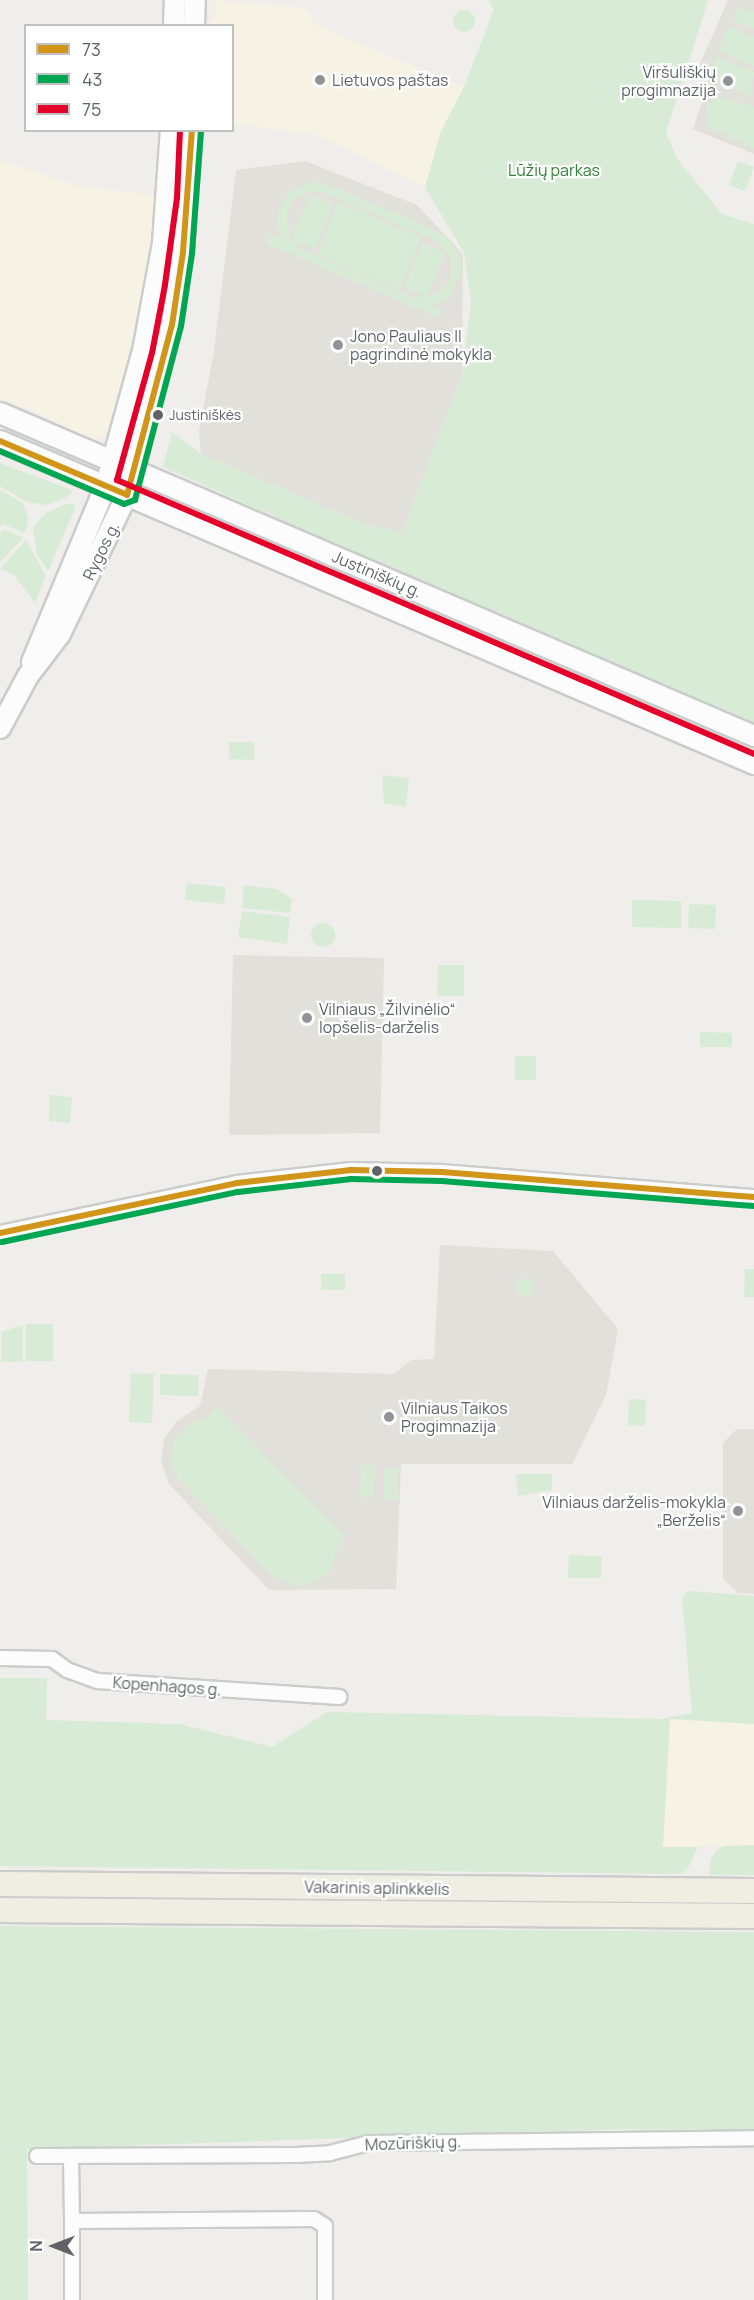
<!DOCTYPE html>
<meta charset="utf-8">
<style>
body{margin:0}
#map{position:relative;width:754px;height:2300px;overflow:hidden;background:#efeeea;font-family:Manrope,sans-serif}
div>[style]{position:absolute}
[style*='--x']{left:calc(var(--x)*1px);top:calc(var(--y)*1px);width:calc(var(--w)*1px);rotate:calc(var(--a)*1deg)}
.commercial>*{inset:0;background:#f7f3e4}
.education>*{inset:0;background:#e2e0da}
.green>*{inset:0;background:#d8ebd6}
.round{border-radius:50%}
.roads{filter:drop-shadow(2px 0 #cbcccc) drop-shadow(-2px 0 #cbcccc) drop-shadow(0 2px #cbcccc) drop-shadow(0 -2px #cbcccc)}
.street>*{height:14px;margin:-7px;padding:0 7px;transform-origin:7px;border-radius:7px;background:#fdfcfc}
.secondary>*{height:20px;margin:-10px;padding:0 10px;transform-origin:10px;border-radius:10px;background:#fdfcfc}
.highway>*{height:24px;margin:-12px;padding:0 12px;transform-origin:12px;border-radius:12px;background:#f0ede3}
.bus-1>*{height:6px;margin:-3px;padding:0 3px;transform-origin:3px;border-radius:3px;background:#d1951a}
.bus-2>*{height:6px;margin:-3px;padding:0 3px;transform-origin:3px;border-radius:3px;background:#00a651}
.bus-3>*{height:6px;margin:-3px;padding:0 3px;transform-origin:3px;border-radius:3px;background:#e4002b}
.dots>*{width:16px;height:16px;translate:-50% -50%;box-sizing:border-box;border:3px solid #fff;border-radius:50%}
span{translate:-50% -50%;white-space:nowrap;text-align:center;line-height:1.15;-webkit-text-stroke:4.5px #fff;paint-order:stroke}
.bus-label{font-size:14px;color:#5f6368}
.left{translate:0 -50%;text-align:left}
.poi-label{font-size:16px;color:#5f6368}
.right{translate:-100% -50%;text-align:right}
.park-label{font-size:16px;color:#348238}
.street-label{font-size:16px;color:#5f6368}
.legend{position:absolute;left:24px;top:24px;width:210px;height:108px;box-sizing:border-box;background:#fff;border:2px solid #bfc1c3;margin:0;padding:8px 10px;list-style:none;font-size:18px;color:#5f6368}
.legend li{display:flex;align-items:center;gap:12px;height:30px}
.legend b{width:30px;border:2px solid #bfc1c3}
.north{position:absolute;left:24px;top:2216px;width:60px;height:60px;-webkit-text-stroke:4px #fff;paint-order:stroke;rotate:270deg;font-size:16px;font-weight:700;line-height:24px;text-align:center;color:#5f6368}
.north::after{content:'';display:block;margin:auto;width:21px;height:27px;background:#5f6368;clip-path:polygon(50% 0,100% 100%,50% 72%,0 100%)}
</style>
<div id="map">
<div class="commercial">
<i style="clip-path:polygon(215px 0,304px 8px,317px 26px,464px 87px,441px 131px,425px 187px,317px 135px,233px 123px,232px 26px,204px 26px,215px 15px)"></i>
<i style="clip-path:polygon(0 160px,81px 187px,162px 196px,120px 396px,106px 433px,94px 440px,80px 437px,45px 416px,0 398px)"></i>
<i style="clip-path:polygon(670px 1719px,754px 1724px,754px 1845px,663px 1848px)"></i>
</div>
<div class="education">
<i style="clip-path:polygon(728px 0,754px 0,754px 154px,693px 129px,706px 91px,697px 71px)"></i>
<i style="clip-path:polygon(305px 161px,417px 205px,463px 254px,462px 376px,402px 533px,366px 525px,201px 454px,199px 431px,214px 351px,236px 170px)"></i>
<i style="clip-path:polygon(233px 955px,384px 958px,380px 1133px,229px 1135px)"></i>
<i style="clip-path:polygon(440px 1245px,553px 1251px,618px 1329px,606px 1395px,572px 1464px,401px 1464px,396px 1589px,269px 1590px,169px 1484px,161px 1461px,164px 1439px,177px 1421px,200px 1406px,208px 1369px,394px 1374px,411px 1360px,434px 1359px)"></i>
<i style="clip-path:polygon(737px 1429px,754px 1429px,754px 1594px,738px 1593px,723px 1579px,723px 1443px)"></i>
</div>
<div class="green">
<i style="clip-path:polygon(488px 0,708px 0,666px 133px,678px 160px,722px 214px,754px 224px,754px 730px,365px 562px,271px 515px,163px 467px,172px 432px,201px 454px,366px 525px,402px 533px,462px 376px,471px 301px,464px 253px,425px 187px,441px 131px,464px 87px,494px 9px)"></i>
<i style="clip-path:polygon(738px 6px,754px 12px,754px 29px,733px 20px)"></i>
<i class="round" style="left:453px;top:10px;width:22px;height:22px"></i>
<i style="clip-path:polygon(729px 26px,754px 37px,754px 66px,718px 51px)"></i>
<i style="clip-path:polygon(716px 57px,754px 72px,750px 97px,707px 79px)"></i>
<i style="clip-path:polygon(720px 97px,754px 107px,754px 149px,707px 126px,707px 106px)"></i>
<i style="clip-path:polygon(178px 138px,185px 138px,171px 293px,151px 375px,167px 277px)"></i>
<i style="clip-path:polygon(738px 161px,754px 167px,745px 191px,729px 185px)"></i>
<i style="clip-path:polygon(evenodd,308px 183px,325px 183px,439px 232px,449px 240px,460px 257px,462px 270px,450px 296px,433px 305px,442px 310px,439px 318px,266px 243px,270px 235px,281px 240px,276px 222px,281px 205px,291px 191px,308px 183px,305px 192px,322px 192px,436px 241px,452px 259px,450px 281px,435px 295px,414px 298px,299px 248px,291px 239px,315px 249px,333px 205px,310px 195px,291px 239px,286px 215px,292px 202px,305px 192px)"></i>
<i style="clip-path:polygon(339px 202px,421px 237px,399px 290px,317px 254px)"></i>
<i style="clip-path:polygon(422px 243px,445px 253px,427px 297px,404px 287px)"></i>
<i style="clip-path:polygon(0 463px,72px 490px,71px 495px,47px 505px,27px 502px,0 486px)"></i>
<i style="clip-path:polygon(0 490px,23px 503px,28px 519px,25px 533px,3px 524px,0 527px)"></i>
<i style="clip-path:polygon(156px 494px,754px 744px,754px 756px,154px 498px)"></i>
<i style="clip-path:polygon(66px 504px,74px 504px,75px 509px,48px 571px,37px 554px,33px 527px,46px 513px)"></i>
<i style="clip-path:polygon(4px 529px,23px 538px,0 562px,0 533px)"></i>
<i style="clip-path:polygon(26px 540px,46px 576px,35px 603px,15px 576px,0 569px)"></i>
<i style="clip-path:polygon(229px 742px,254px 742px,254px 760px,229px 759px)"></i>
<i style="clip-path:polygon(382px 775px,409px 778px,406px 806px,384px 804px)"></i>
<i style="clip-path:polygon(187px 883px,226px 887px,224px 904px,185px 900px)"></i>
<i style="clip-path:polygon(244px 885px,277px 889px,292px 899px,290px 913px,242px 908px)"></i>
<i style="clip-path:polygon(632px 900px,681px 901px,681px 928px,632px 927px)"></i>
<i style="clip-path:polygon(689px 904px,716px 905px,715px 929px,688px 928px)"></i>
<i style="clip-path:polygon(242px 911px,290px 917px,287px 944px,238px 937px)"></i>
<i class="round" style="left:311px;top:923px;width:24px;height:24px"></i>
<i style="clip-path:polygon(438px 965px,464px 965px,464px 996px,437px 996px)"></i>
<i style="clip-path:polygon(700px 1032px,732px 1033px,732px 1047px,700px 1047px)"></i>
<i style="clip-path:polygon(515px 1056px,536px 1056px,536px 1080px,515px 1080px)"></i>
<i style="clip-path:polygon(50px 1095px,72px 1097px,70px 1123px,49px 1121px)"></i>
<i style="clip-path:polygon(745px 1269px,754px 1269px,754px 1297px,744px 1297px)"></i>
<i style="clip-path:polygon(321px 1274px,345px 1274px,345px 1290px,321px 1290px)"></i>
<i class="round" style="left:516px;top:1278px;width:18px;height:18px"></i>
<i style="clip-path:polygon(26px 1324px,53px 1324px,53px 1361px,26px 1361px)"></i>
<i style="clip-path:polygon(23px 1325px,23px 1362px,1px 1362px,1px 1332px)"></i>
<i style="clip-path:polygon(131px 1373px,154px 1374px,152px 1423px,129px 1422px)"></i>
<i style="clip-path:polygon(160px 1374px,199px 1375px,198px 1396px,160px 1395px)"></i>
<i style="clip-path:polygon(629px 1399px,646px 1400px,645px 1426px,628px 1425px)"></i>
<i style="clip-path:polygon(218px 1407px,345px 1537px,339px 1543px,330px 1571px,315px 1583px,297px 1586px,272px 1576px,177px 1477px,171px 1460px,174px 1440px,188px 1425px,207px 1417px)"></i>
<i style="clip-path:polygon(361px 1465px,375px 1465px,374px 1497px,360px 1497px)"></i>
<i style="clip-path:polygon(384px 1468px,398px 1468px,398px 1500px,384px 1500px)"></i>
<i style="clip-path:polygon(516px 1474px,552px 1474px,552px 1490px,518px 1496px)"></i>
<i style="clip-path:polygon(569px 1555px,602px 1556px,601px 1578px,568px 1578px)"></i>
<i style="clip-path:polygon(688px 1591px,754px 1596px,754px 1724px,670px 1719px,663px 1847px,698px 1847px,687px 1870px,680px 1874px,0 1866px,0 1678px,47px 1678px,46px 1720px,179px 1724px,272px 1747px,327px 1712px,661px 1719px,692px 1713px,682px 1597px)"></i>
<i style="clip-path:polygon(754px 1845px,754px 1875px,709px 1875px,711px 1858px,717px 1850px,725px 1846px)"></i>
<i style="clip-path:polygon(0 1926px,754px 1932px,754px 2130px,622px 2129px,27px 2149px,28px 2300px,0 2300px)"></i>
</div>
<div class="roads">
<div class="street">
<i style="--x:0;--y:1233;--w:242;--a:-11.9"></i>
<i style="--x:237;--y:1183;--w:115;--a:-6.5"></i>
<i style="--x:351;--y:1170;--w:91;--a:1.3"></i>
<i style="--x:442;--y:1172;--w:313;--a:4.6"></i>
<i style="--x:0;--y:1658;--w:52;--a:1.1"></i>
<i style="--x:52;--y:1659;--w:19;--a:36"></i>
<i style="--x:67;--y:1670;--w:33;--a:20"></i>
<i style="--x:98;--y:1681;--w:242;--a:3.8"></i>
<i style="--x:37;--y:2156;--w:259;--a:-0.2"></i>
<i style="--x:296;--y:2155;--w:34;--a:-3"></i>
<i style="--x:330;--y:2153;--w:40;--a:-14.4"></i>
<i style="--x:369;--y:2143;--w:385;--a:-0.7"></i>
<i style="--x:71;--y:2156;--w:65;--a:89.1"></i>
<i style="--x:72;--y:2300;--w:79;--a:-90"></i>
<i style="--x:72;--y:2221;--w:242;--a:-0.5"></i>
<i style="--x:314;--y:2219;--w:13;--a:32"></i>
<i style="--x:325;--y:2226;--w:74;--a:90"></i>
</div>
<div class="secondary">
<i style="--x:174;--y:26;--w:26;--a:-88"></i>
<i style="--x:194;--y:26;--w:26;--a:-88"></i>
<i style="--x:0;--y:413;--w:820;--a:23.19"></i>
<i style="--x:0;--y:441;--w:820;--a:23.19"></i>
<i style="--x:32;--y:662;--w:192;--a:-67.3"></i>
<i style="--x:106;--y:485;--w:139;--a:-74.6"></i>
<i style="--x:143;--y:351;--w:110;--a:-79.5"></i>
<i style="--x:163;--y:243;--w:113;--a:-86"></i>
<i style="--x:0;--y:728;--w:59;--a:-61.7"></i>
<i style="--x:28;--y:676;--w:53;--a:-52.7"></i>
<i style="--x:60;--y:634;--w:154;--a:-64.3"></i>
<i style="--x:127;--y:495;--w:176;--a:-75.2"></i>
<i style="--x:172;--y:325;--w:74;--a:-81.4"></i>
<i style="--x:183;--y:252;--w:122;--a:-85.8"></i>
</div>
<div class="highway">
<i style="--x:0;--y:1884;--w:754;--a:0.53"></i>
<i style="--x:0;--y:1910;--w:754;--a:0.46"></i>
</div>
</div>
<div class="bus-1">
<i style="--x:0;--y:441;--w:138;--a:23"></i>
<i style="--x:127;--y:495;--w:176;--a:-75.2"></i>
<i style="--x:172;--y:325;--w:74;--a:-81.4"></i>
<i style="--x:183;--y:252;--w:122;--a:-85.8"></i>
<i style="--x:0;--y:1233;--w:242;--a:-11.9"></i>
<i style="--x:237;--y:1183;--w:115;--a:-6.5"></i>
<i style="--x:351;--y:1170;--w:91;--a:1.3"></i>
<i style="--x:442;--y:1172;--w:313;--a:4.6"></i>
</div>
<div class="bus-2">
<i style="--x:0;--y:451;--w:135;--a:23.1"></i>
<i style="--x:124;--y:504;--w:12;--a:-20"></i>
<i style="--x:135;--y:500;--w:180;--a:-75.2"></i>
<i style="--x:181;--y:326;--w:74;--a:-81.4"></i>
<i style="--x:192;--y:253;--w:122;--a:-85.8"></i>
<i style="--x:2;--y:1242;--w:241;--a:-12"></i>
<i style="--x:238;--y:1192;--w:114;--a:-6.6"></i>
<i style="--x:351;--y:1179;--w:91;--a:1.3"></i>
<i style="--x:442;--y:1181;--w:312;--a:4.6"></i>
</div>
<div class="bus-3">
<i style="--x:180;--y:130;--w:68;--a:92.5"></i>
<i style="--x:177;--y:198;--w:88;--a:97.9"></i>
<i style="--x:165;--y:285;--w:69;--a:100.8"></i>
<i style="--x:152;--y:353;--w:132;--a:105.4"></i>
<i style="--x:117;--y:480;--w:693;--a:23.27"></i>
</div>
<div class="dots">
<i style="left:320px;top:80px;background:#919496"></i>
<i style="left:728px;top:81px;background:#919496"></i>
<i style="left:338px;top:345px;background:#919496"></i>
<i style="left:158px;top:415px;background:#5f6368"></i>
<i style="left:307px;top:1018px;background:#919496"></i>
<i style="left:377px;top:1171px;background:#5f6368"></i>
<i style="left:389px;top:1417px;background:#919496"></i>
<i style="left:738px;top:1511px;background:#919496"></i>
</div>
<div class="bus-label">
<span class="left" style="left:169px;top:415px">Justiniškės</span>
</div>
<div class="poi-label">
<span class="right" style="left:716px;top:81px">Viršuliškių<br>progimnazija</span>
<span class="left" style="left:332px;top:80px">Lietuvos paštas</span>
<span class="left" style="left:350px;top:345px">Jono Pauliaus II<br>pagrindinė mokykla</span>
<span class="left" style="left:319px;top:1018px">Vilniaus „Žilvinėlio“<br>lopšelis-darželis</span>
<span class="left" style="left:401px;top:1417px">Vilniaus Taikos<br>Progimnazija</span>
<span class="right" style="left:726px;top:1511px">Vilniaus darželis-mokykla<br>„Berželis“</span>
</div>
<div class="park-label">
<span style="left:554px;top:170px">Lūžių parkas</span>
</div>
<div class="street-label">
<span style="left:101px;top:551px;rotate:-64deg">Rygos g.</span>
<span style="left:377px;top:574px;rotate:23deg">Justiniškių g.</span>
<span style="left:167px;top:1686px;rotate:4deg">Kopenhagos g.</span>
<span style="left:377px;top:1888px;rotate:1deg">Vakarinis aplinkkelis</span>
<span style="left:413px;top:2143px;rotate:-2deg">Mozūriškių g.</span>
</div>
<ul class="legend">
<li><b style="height:8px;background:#d1951a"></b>73</li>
<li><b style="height:8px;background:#00a651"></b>43</li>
<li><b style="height:8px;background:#e4002b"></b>75</li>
</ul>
<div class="north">N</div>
</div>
